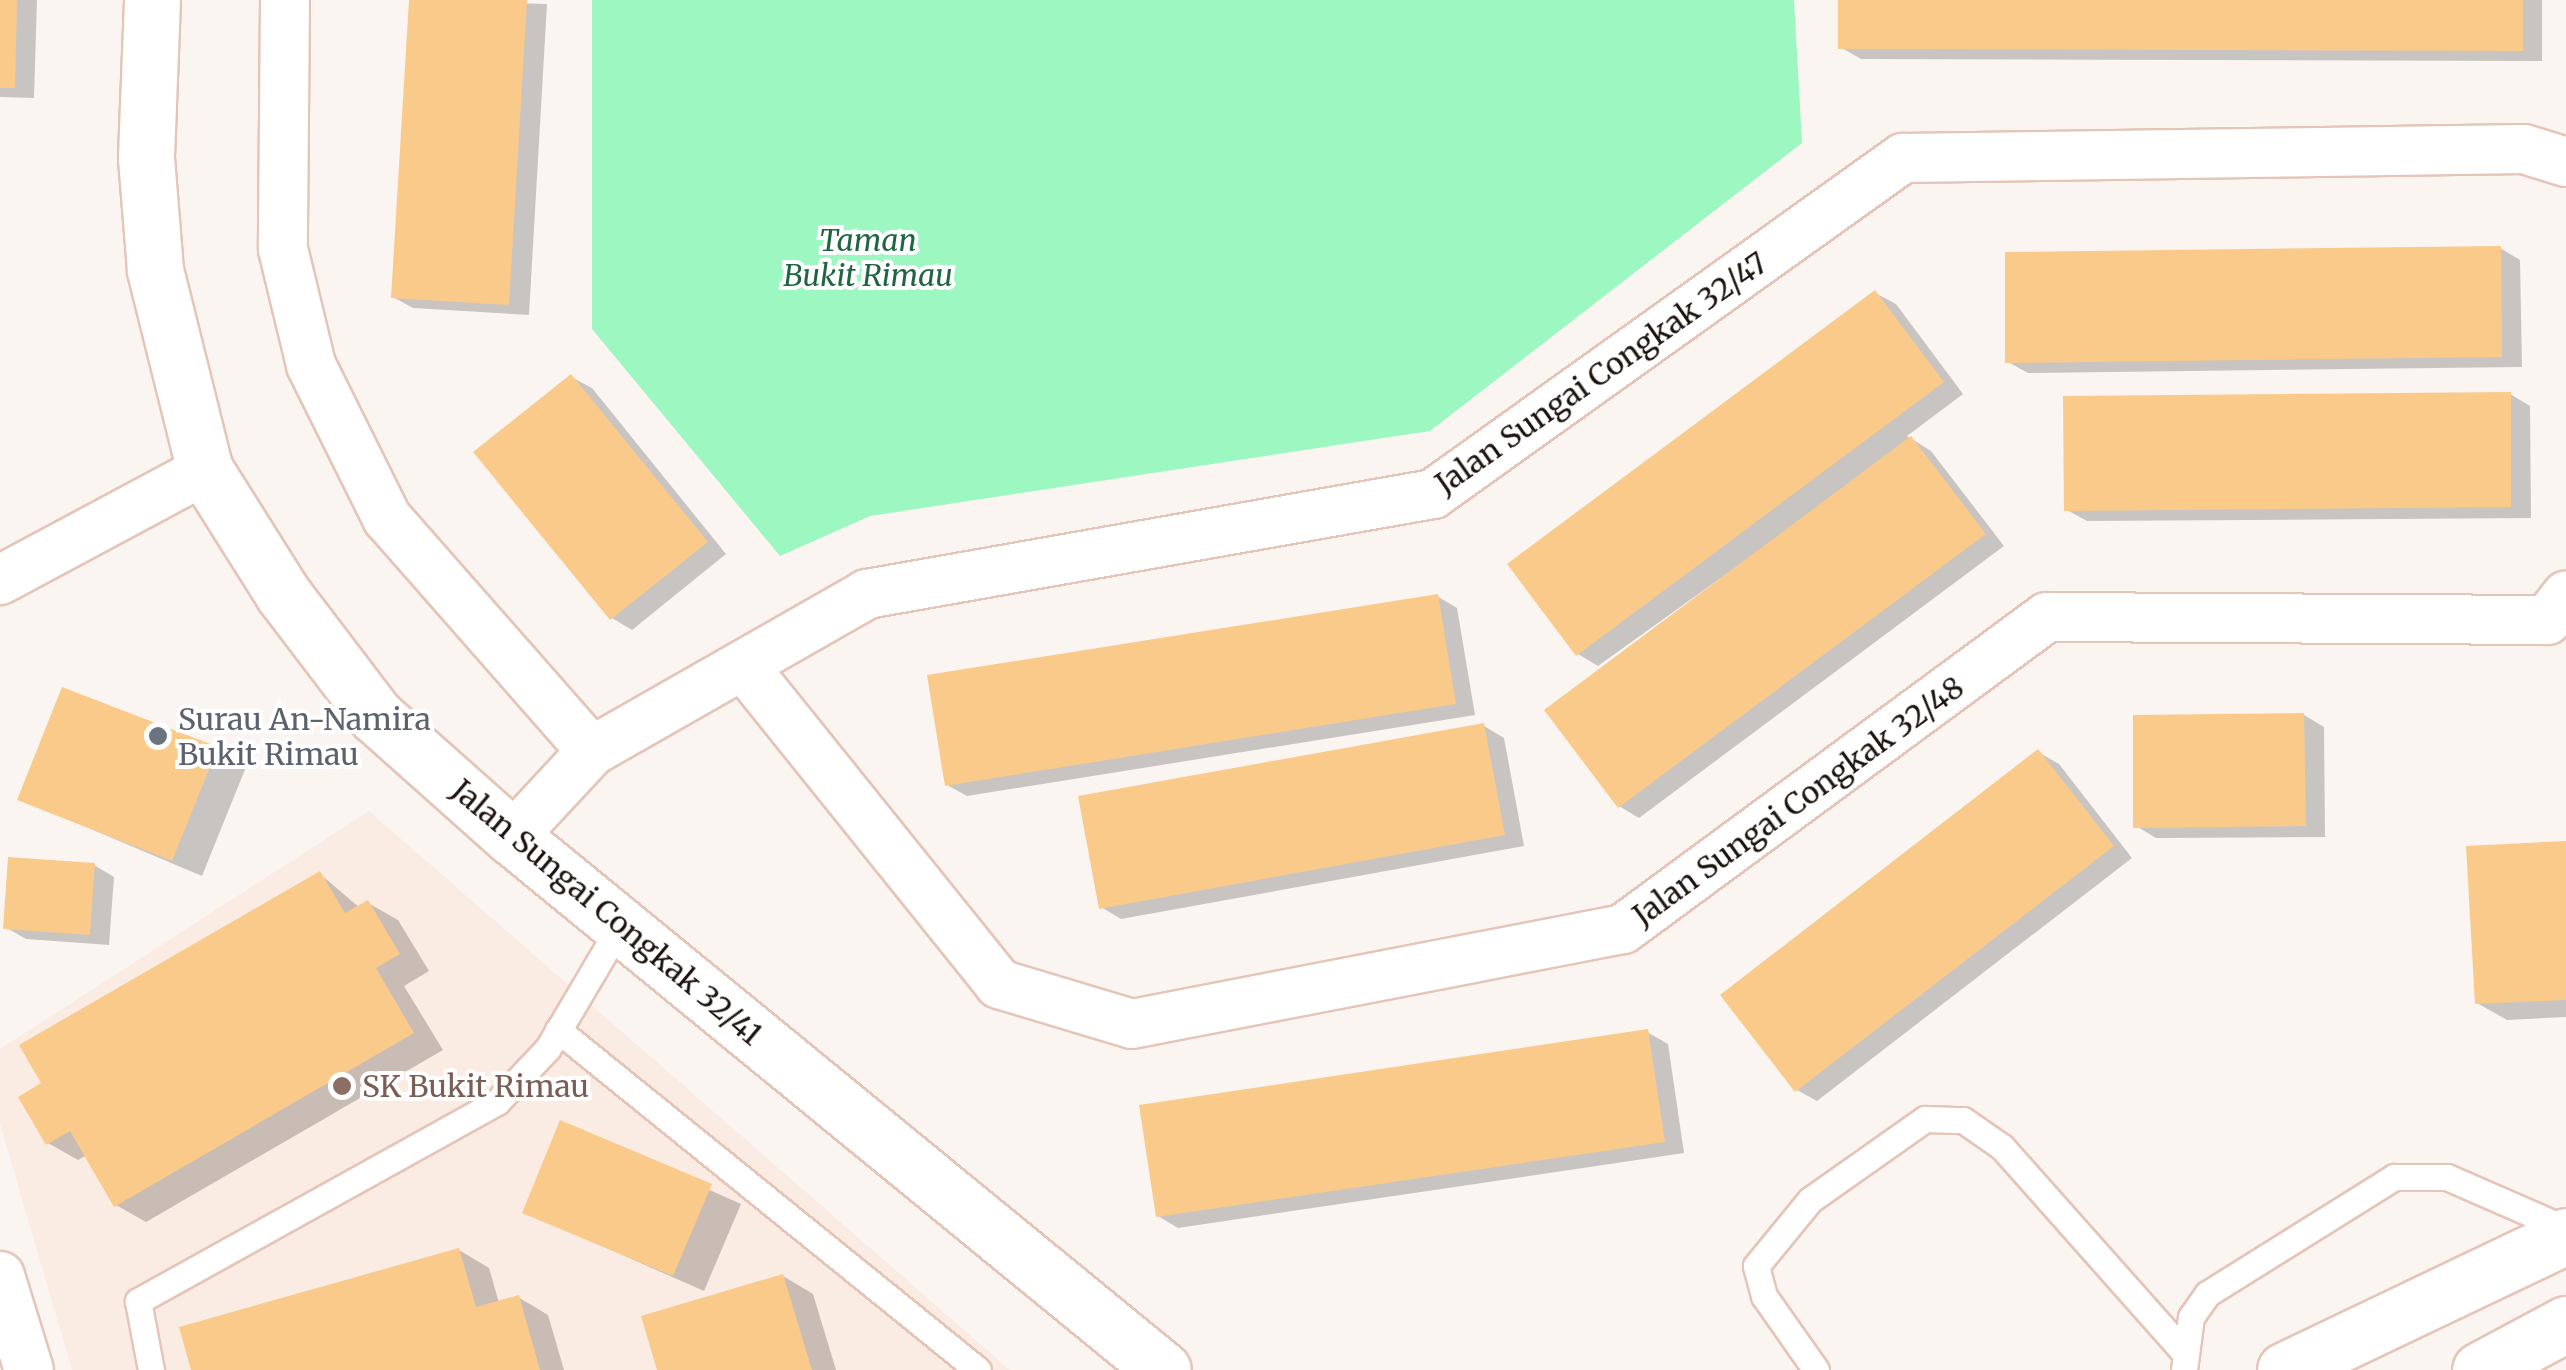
<!DOCTYPE html>
<style>
body{margin:0}
#map{position:relative;width:2566px;height:1370px;overflow:hidden;background:#fbf5f2;font-family:Merriweather,serif}
div>[style]{position:absolute}
[style*='--x']{left:calc(var(--x)*1px);top:calc(var(--y)*1px);width:calc(var(--w)*1px);rotate:calc(var(--a)*1deg)}
.built>*{inset:0;background:#faebe3}
.green>*{inset:0;background:#9cf7c0}
.shadow>*{inset:0;background:#0003}
.building>*{inset:0;background:#f9ca8a}
.roads{filter:drop-shadow(2px 0 #e4c5b7) drop-shadow(-2px 0 #e4c5b7) drop-shadow(0 2px #e4c5b7) drop-shadow(0 -2px #e4c5b7)}
.lane>*{height:25px;margin:-12.5px;padding:0 12.5px;transform-origin:12.5px;border-radius:12.5px;background:#fff}
.street>*{height:48px;margin:-24px;padding:0 24px;transform-origin:24px;border-radius:24px;background:#fff}
.secondary>*{height:55px;margin:-27.5px;padding:0 27.5px;transform-origin:27.5px;border-radius:27.5px;background:#fff}
.dots>*{width:28px;height:28px;translate:-50% -50%;box-sizing:border-box;border:5px solid #fff;border-radius:50%}
span{translate:-50% -50%;white-space:nowrap;text-align:center;line-height:1.15;-webkit-text-stroke:8px #fff;paint-order:stroke}
.park-label{font-size:30px;color:#206541;font-style:italic}
.street-label{font-size:30px;color:#1d130e}
.worship-label{font-size:30px;color:#5b616d}
.left{translate:0 -50%;text-align:left}
.education-label{font-size:30px;color:#785e54}
</style>
<div id="map">
<div class="built">
<i style="clip-path:polygon(369px 811px,1010px 1370px,72px 1370px,0 1124px,0 1049px)"></i>
</div>
<div class="green">
<i style="clip-path:polygon(592px 0,1794px 0,1802px 143px,1430px 431px,870px 516px,780px 556px,592px 329px)"></i>
</div>
<div class="shadow">
<i style="clip-path:polygon(0 0,37px 0,34px 98px,0 97px)"></i>
<i style="clip-path:polygon(411px 0,547px 4px,529px 315px,413px 308px,393px 297px)"></i>
<i style="clip-path:polygon(1841px 0,2542px 0,2542px 61px,1861px 59px,1840px 47px)"></i>
<i style="clip-path:polygon(2500px 248px,2520px 260px,2522px 367px,2028px 373px,2008px 362px)"></i>
<i style="clip-path:polygon(1875px 293px,1896px 304px,1963px 394px,1907px 436px,1931px 451px,2004px 546px,1639px 818px,1619px 806px,1838px 494px,1598px 666px,1578px 654px)"></i>
<i style="clip-path:polygon(571px 377px,592px 388px,726px 554px,632px 630px,612px 618px)"></i>
<i style="clip-path:polygon(2510px 394px,2530px 406px,2531px 518px,2087px 521px,2067px 510px)"></i>
<i style="clip-path:polygon(1437px 596px,1457px 608px,1475px 715px,967px 796px,947px 785px)"></i>
<i style="clip-path:polygon(2304px 715px,2324px 727px,2325px 837px,2156px 838px,2136px 826px)"></i>
<i style="clip-path:polygon(1484px 726px,1504px 738px,1524px 846px,1121px 919px,1101px 907px)"></i>
<i style="clip-path:polygon(216px 750px,246px 767px,202px 876px,20px 799px)"></i>
<i style="clip-path:polygon(2038px 752px,2059px 764px,2132px 858px,1817px 1101px,1797px 1090px)"></i>
<i style="clip-path:polygon(2566px 843px,2566px 1017px,2507px 1020px,2477px 1003px)"></i>
<i style="clip-path:polygon(94px 865px,114px 877px,109px 945px,26px 939px,5px 927px)"></i>
<i style="clip-path:polygon(320px 874px,360px 908px,368px 903px,398px 920px,429px 971px,404px 986px,443px 1050px,146px 1222px,116px 1205px,87px 1155px,78px 1160px,48px 1143px)"></i>
<i style="clip-path:polygon(1647px 1032px,1668px 1044px,1684px 1153px,1178px 1228px,1158px 1216px)"></i>
<i style="clip-path:polygon(562px 1124px,741px 1204px,704px 1291px,525px 1212px)"></i>
<i style="clip-path:polygon(459px 1250px,489px 1268px,499px 1303px,518px 1297px,548px 1315px,564px 1370px,193px 1370px)"></i>
<i style="clip-path:polygon(783px 1276px,813px 1294px,836px 1370px,659px 1370px)"></i>
</div>
<div class="building">
<i style="clip-path:polygon(0 0,17px 0,15px 88px,0 88px)"></i>
<i style="clip-path:polygon(409px 0,527px 0,509px 305px,391px 298px)"></i>
<i style="clip-path:polygon(1838px 0,2523px 0,2523px 51px,1838px 49px)"></i>
<i style="clip-path:polygon(2501px 246px,2502px 357px,2005px 363px,2005px 252px)"></i>
<i style="clip-path:polygon(1875px 290px,1944px 382px,1576px 656px,1507px 564px)"></i>
<i style="clip-path:polygon(571px 374px,708px 542px,610px 620px,473px 452px)"></i>
<i style="clip-path:polygon(2511px 392px,2511px 507px,2064px 511px,2063px 396px)"></i>
<i style="clip-path:polygon(1911px 436px,1986px 534px,1618px 808px,1544px 710px)"></i>
<i style="clip-path:polygon(1438px 594px,1456px 704px,945px 786px,927px 675px)"></i>
<i style="clip-path:polygon(62px 687px,218px 747px,172px 861px,17px 800px)"></i>
<i style="clip-path:polygon(2304px 713px,2306px 826px,2133px 828px,2133px 715px)"></i>
<i style="clip-path:polygon(1484px 723px,1505px 835px,1099px 909px,1078px 796px)"></i>
<i style="clip-path:polygon(2038px 749px,2114px 846px,1795px 1092px,1720px 995px)"></i>
<i style="clip-path:polygon(2566px 841px,2566px 1000px,2475px 1004px,2466px 846px)"></i>
<i style="clip-path:polygon(8px 857px,95px 863px,90px 935px,3px 929px)"></i>
<i style="clip-path:polygon(320px 871px,345px 913px,368px 900px,400px 954px,376px 968px,414px 1033px,114px 1207px,70px 1131px,46px 1145px,18px 1097px,41px 1083px,19px 1045px)"></i>
<i style="clip-path:polygon(1648px 1029px,1665px 1142px,1156px 1217px,1139px 1105px)"></i>
<i style="clip-path:polygon(560px 1120px,712px 1184px,673px 1276px,522px 1213px)"></i>
<i style="clip-path:polygon(459px 1248px,476px 1307px,519px 1295px,540px 1370px,191px 1370px,179px 1327px)"></i>
<i style="clip-path:polygon(783px 1274px,812px 1370px,657px 1370px,641px 1316px)"></i>
</div>
<div class="roads">
<div class="lane">
<i style="--x:558;--y:1030;--w:540;--a:38.99"></i>
<i style="--x:151;--y:1370;--w:70;--a:-100.7"></i>
<i style="--x:138;--y:1301;--w:410;--a:-29"></i>
<i style="--x:497;--y:1102;--w:74;--a:-46.6"></i>
<i style="--x:548;--y:1048;--w:145;--a:-59.4"></i>
<i style="--x:1816;--y:1370;--w:90;--a:-125.1"></i>
<i style="--x:1764;--y:1296;--w:31;--a:-105"></i>
<i style="--x:1756;--y:1266;--w:85;--a:-50.7"></i>
<i style="--x:1810;--y:1200;--w:141;--a:-35.2"></i>
<i style="--x:1925;--y:1119;--w:38;--a:2"></i>
<i style="--x:1963;--y:1120;--w:47;--a:34.7"></i>
<i style="--x:2002;--y:1147;--w:274;--a:48.4"></i>
<i style="--x:2184;--y:1370;--w:53;--a:-82.5"></i>
<i style="--x:2191;--y:1317;--w:28;--a:-55"></i>
<i style="--x:2207;--y:1294;--w:221;--a:-32"></i>
<i style="--x:2394;--y:1177;--w:53;--a:0"></i>
<i style="--x:2447;--y:1177;--w:130;--a:23.6"></i>
</div>
<div class="street">
<i style="--x:285;--y:0;--w:249;--a:90.5"></i>
<i style="--x:283;--y:249;--w:119;--a:76.4"></i>
<i style="--x:311;--y:365;--w:171;--a:63.6"></i>
<i style="--x:387;--y:518;--w:310;--a:48.7"></i>
<i style="--x:0;--y:580;--w:233;--a:-28.2"></i>
<i style="--x:746;--y:669;--w:404;--a:51.2"></i>
<i style="--x:999;--y:984;--w:139;--a:16.7"></i>
<i style="--x:1132;--y:1024;--w:500;--a:-10.95"></i>
<i style="--x:1623;--y:929;--w:526;--a:-36.35"></i>
<i style="--x:2047;--y:617;--w:500;--a:0.34"></i>
<i style="--x:2547;--y:620;--w:31;--a:-52"></i>
<i style="--x:512;--y:837;--w:117;--a:-47.1"></i>
<i style="--x:592;--y:751;--w:317;--a:-29.7"></i>
<i style="--x:867;--y:594;--w:575;--a:-10.02"></i>
<i style="--x:1433;--y:494;--w:578;--a:-35.56"></i>
<i style="--x:1903;--y:158;--w:621;--a:-0.83"></i>
<i style="--x:2524;--y:149;--w:44;--a:17.2"></i>
<i style="--x:0;--y:1276;--w:98;--a:72.9"></i>
</div>
<div class="secondary">
<i style="--x:152;--y:0;--w:158;--a:92.2"></i>
<i style="--x:146;--y:158;--w:112;--a:85.4"></i>
<i style="--x:155;--y:270;--w:206;--a:76"></i>
<i style="--x:205;--y:470;--w:146;--a:57.8"></i>
<i style="--x:283;--y:594;--w:153;--a:52.7"></i>
<i style="--x:376;--y:716;--w:182;--a:41.7"></i>
<i style="--x:512;--y:837;--w:841;--a:39.31"></i>
<i style="--x:2285;--y:1370;--w:311;--a:-25.5"></i>
<i style="--x:2480;--y:1370;--w:98;--a:-28.1"></i>
</div>
</div>
<div class="dots">
<i style="left:158px;top:736px;background:#6b7280"></i>
<i style="left:342px;top:1086px;background:#8d6e63"></i>
</div>
<div class="park-label">
<span style="left:868px;top:257px">Taman<br>Bukit Rimau</span>
</div>
<div class="street-label">
<span style="left:1601px;top:373px;rotate:-35deg">Jalan Sungai Congkak 32/47</span>
<span style="left:1798px;top:801px;rotate:-36deg">Jalan Sungai Congkak 32/48</span>
<span style="left:607px;top:912px;rotate:40deg">Jalan Sungai Congkak 32/41</span>
</div>
<div class="worship-label">
<span class="left" style="left:178px;top:736px">Surau An-Namira<br>Bukit Rimau</span>
</div>
<div class="education-label">
<span class="left" style="left:362px;top:1086px">SK Bukit Rimau</span>
</div>
</div>
